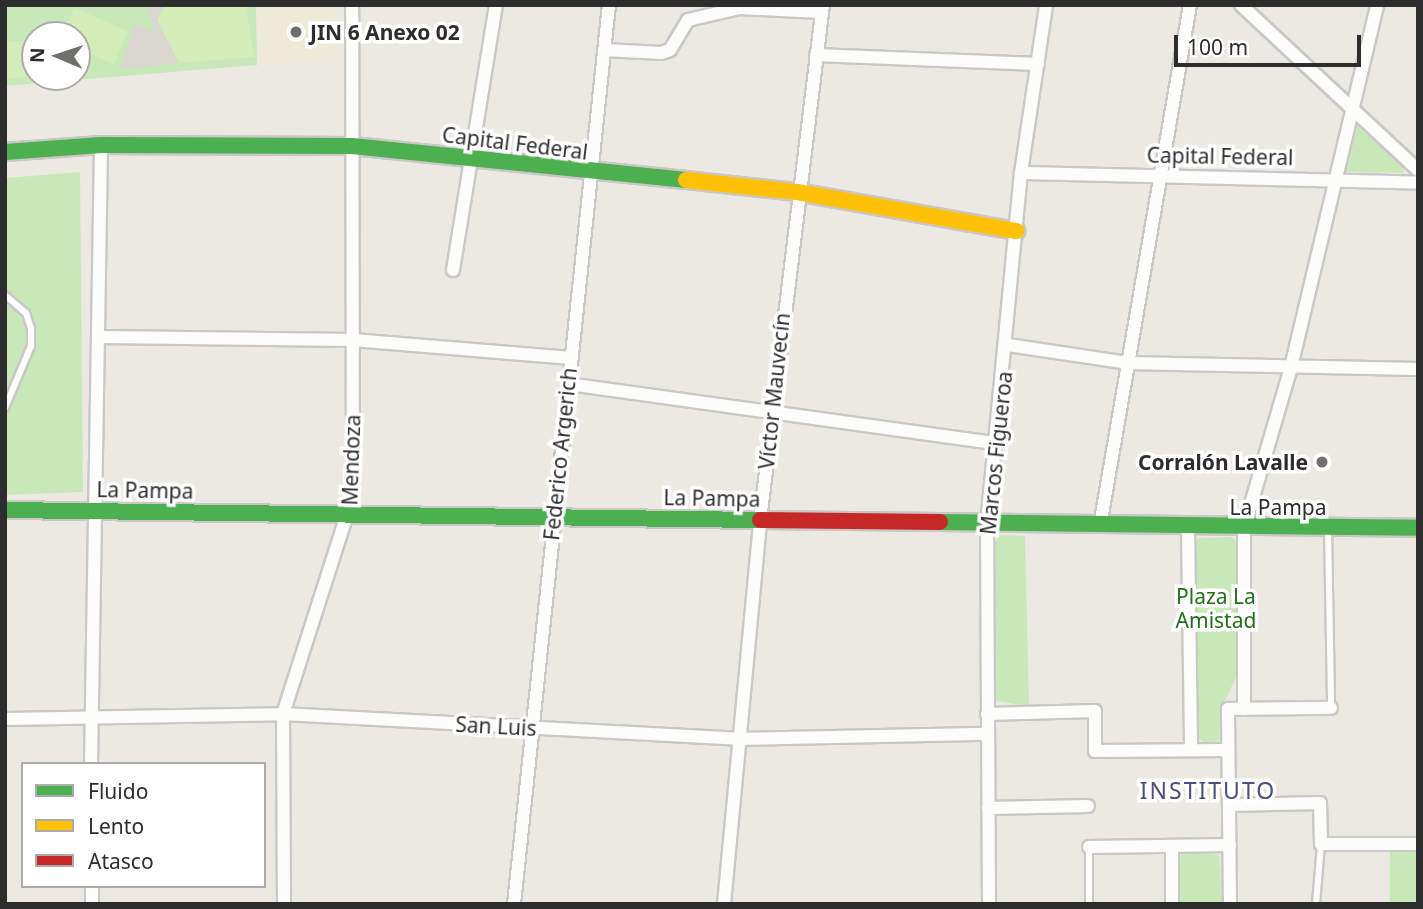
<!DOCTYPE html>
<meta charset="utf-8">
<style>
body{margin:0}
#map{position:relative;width:1423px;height:909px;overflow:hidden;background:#ece9e2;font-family:"Noto Sans",sans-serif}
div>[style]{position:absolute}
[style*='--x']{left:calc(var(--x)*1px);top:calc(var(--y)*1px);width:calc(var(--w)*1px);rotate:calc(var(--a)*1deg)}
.education>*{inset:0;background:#efe9d7}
.green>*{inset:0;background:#c9e8ba}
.pitch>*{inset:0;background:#d4ecb8}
.plaza>*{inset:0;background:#dad7d1}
.roads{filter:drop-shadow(2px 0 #c9c8c7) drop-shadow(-2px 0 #c9c8c7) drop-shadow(0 2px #c9c8c7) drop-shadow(0 -2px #c9c8c7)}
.lane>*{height:6px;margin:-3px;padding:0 3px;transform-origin:3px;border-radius:3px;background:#fcfcfb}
.street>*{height:12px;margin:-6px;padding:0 6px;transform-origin:6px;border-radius:6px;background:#fcfcfb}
.fast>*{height:16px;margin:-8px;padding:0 8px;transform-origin:8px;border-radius:8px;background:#4caf50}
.slow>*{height:16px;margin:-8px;padding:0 8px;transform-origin:8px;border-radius:8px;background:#ffc107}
.jam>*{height:16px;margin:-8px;padding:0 8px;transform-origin:8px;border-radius:8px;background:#c62828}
.dots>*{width:19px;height:19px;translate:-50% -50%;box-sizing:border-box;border:4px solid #fff;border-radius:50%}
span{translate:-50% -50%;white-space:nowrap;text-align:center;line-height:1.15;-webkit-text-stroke:7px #fff;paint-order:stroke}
.poi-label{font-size:21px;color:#2d2d2d;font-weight:700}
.left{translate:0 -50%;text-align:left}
.right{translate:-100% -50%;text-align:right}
.street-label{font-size:21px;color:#2d2d2d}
.park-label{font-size:21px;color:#216f18}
.neighbourhood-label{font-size:23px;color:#4a4e81;letter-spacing:2px}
.frame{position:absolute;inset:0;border:7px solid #2d2d2d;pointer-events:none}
.legend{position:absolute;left:21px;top:762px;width:245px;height:126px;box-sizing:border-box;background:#fff;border:2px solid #ababab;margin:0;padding:9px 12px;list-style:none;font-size:21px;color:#2d2d2d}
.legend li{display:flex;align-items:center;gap:14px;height:35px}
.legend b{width:35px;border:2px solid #ababab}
.north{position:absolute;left:21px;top:21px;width:70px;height:70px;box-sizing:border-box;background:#fff;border:2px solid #ababab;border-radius:50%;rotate:272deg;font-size:19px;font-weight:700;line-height:28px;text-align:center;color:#2d2d2d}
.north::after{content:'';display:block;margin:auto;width:24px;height:32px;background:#706f6c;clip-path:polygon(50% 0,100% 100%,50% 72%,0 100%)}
.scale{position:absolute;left:1174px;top:35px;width:187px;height:32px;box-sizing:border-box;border:4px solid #2d2d2d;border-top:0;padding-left:9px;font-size:21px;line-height:24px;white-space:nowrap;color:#2d2d2d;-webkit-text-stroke:5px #fff;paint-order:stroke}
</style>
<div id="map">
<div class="education">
<i style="clip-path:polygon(256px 5px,335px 5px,335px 58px,257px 65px)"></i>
</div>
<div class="green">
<i style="clip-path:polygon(evenodd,5px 5px,256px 5px,257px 65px,5px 86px,5px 5px,35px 35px,77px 35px,77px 77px,35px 77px,35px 35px)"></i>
<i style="clip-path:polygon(1357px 126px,1403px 166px,1404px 173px,1346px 172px)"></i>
<i style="clip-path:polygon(80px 172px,83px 492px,5px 495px,5px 178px)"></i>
<i style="clip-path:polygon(1001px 535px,1025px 536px,1029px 707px,993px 700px,992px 545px)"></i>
<i style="clip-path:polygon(1232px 537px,1237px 542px,1239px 671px,1222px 707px,1219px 741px,1204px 743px,1197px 737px,1194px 546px,1198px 538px)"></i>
<i style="clip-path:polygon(1390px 850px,1418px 850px,1418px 904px,1390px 904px)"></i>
<i style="clip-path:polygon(1181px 852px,1219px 855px,1223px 904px,1176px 904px)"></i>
</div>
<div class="pitch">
<i style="clip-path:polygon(165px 5px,246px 5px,254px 57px,179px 63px,157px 20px)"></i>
<i style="clip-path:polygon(74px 8px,128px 31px,114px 64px,77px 48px,77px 35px,62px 35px)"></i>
<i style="clip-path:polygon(35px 40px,35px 76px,5px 79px,5px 42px)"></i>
</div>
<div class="plaza">
<i style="clip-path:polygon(165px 5px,157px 20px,179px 63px,120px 69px,134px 24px,154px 30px,148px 9px)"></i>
</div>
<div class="roads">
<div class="lane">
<i style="--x:5;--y:295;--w:28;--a:41"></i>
<i style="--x:26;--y:313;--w:16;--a:72"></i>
<i style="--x:31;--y:328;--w:18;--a:90"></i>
<i style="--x:31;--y:346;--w:67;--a:112.8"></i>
<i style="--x:1328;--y:528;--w:180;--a:89"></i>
<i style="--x:1089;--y:847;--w:57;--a:90"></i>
<i style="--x:1316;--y:904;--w:60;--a:-85.2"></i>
</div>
<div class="street">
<i style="--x:1241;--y:5;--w:242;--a:43"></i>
<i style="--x:605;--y:50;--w:56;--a:3.1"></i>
<i style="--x:661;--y:53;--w:9;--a:-18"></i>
<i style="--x:670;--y:50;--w:35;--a:-59"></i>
<i style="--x:688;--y:20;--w:52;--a:-13.2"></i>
<i style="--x:739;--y:8;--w:83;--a:2.8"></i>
<i style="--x:816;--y:55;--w:222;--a:2.3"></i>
<i style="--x:1021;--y:173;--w:397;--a:1.4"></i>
<i style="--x:453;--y:270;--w:268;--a:-80.8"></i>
<i style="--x:101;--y:337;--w:252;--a:0.7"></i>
<i style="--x:353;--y:340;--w:219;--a:4.7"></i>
<i style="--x:1008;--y:345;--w:121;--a:8.5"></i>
<i style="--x:1128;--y:363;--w:290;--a:1.2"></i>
<i style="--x:568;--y:384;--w:431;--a:7.9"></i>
<i style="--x:1100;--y:526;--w:529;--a:-80.2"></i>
<i style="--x:1188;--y:528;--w:222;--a:89.2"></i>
<i style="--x:1244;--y:709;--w:181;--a:-90"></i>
<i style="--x:1244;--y:528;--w:168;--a:-73.7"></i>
<i style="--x:1291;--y:367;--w:372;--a:-76.6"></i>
<i style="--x:987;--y:714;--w:108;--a:-1.6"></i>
<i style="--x:1095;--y:711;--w:40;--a:90"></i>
<i style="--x:1095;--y:751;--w:133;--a:-0.4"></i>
<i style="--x:5;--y:719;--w:278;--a:-1"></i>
<i style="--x:283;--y:714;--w:456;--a:3.1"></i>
<i style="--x:738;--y:739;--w:249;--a:-1.2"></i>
<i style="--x:91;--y:764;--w:619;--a:-89.07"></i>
<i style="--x:1229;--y:805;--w:91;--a:-1.3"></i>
<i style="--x:1320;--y:803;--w:41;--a:88.6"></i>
<i style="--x:1321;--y:844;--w:97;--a:0"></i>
<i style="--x:988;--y:808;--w:100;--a:-1.1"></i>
<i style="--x:1172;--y:846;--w:58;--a:90"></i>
<i style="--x:1089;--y:847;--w:141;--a:-0.8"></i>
<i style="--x:92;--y:886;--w:18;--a:90"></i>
<i style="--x:284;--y:904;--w:190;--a:-90.3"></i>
<i style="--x:283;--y:714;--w:229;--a:-72.2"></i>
<i style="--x:353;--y:496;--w:491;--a:-90.1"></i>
<i style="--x:514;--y:904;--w:904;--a:-83.97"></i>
<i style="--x:724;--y:904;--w:386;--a:-84.6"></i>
<i style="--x:760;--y:520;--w:519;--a:-83.03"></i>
<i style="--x:989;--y:904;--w:379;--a:-90.3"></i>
<i style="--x:987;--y:525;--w:354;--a:-84.5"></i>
<i style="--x:1021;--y:173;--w:170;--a:-81.5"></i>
<i style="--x:1230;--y:904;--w:195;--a:-90.6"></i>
<i style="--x:1228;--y:709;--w:103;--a:-0.6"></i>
</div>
<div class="fast">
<i style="--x:5;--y:152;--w:96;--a:-4.2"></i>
<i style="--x:101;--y:145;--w:251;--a:0.2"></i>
<i style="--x:352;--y:146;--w:336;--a:5.8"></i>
<i style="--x:5;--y:510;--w:755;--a:0.76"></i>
<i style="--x:940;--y:522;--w:478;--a:0.7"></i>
</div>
<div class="slow">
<i style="--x:686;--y:180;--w:112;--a:6.2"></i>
<i style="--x:797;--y:192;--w:223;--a:10.1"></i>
</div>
<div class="jam">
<i style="--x:760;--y:520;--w:180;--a:0.6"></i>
</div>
</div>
<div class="dots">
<i style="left:296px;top:32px;background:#706f6c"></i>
<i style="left:1322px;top:462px;background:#706f6c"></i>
</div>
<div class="poi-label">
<span class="left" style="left:310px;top:32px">JIN 6 Anexo 02</span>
<span class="right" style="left:1308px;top:462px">Corralón Lavalle</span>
</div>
<div class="street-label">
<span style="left:515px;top:143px;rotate:7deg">Capital Federal</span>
<span style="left:1220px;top:156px;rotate:1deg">Capital Federal</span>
<span style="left:774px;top:391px;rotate:-84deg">Víctor Mauvecín</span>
<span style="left:996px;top:453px;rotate:-84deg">Marcos Figueroa</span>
<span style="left:560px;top:454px;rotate:-84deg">Federico Argerich</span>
<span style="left:351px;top:460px;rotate:-88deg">Mendoza</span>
<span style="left:145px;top:490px;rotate:1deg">La Pampa</span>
<span style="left:712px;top:498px;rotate:1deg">La Pampa</span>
<span style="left:1278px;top:507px">La Pampa</span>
<span style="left:496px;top:726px;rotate:3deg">San Luis</span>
</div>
<div class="park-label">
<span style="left:1216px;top:608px">Plaza La<br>Amistad</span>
</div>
<div class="neighbourhood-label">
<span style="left:1208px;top:790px">INSTITUTO</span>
</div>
<div class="frame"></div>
<ul class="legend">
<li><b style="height:9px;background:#4caf50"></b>Fluido</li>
<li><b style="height:9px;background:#ffc107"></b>Lento</li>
<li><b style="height:9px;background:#c62828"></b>Atasco</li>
</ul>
<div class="north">N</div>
<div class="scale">100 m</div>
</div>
